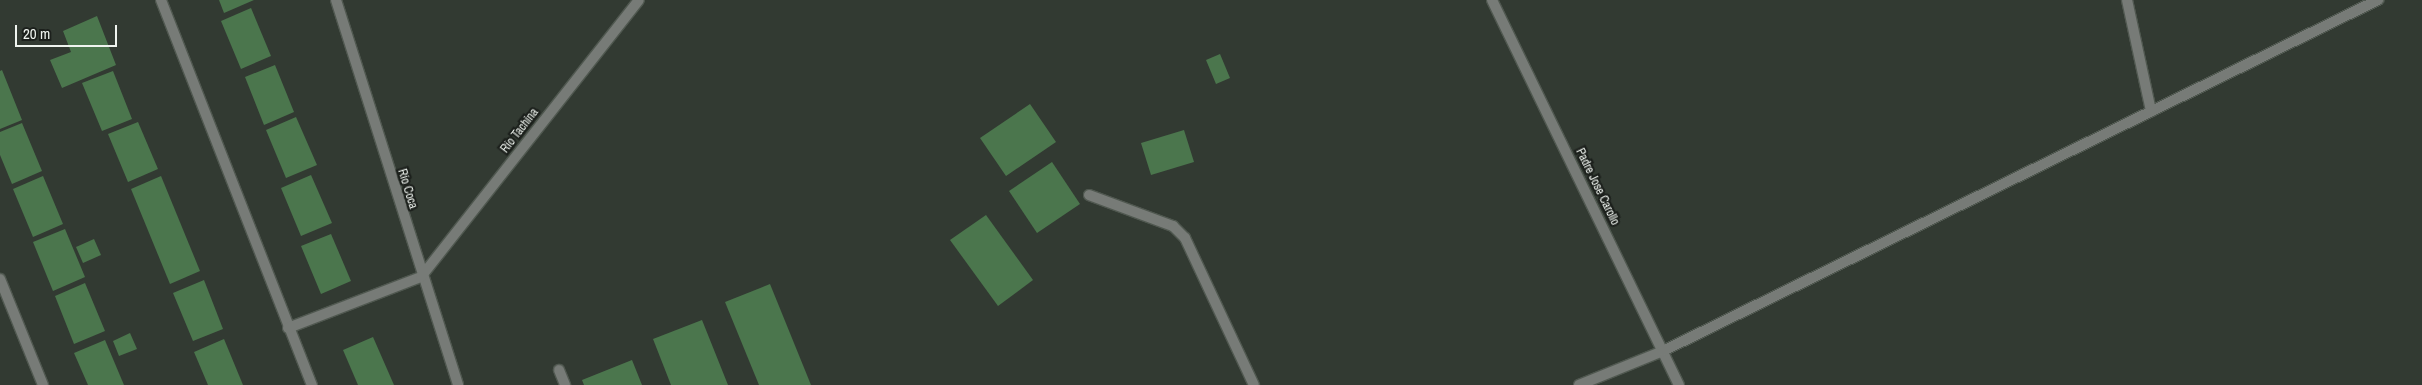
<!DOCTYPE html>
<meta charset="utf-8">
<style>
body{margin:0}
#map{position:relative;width:2422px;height:385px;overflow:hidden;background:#323a32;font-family:"Archivo Narrow",sans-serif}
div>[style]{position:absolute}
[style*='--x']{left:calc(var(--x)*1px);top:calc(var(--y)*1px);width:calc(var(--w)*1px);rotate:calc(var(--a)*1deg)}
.building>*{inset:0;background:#4b764d}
.roads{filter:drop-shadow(1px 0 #505850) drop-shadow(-1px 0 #505850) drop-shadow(0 1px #505850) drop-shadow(0 -1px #505850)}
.lane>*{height:10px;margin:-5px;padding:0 5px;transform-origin:5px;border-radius:5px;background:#777b77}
.street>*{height:10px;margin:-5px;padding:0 5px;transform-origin:5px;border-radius:5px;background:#777b77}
span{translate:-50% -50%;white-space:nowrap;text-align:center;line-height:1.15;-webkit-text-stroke:4.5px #1c201c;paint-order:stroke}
.street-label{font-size:12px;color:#eff4ef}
.scale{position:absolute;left:15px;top:25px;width:102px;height:22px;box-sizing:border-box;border:2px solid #eff4ef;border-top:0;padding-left:6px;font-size:15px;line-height:18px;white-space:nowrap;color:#eff4ef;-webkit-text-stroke:4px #1c201c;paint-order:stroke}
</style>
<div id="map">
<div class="building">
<i style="clip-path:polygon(219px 0,254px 0,224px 13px)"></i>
<i style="clip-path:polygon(251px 8px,271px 56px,241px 69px,221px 21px)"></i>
<i style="clip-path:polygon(97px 16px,116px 65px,62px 88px,50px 60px,71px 52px,63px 31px)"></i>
<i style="clip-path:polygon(1220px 54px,1230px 78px,1216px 84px,1206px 60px)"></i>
<i style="clip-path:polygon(275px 65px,294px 112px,264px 125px,245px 77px)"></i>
<i style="clip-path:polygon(2px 70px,22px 120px,0 129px,0 71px)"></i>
<i style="clip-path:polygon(113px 71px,132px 119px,102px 131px,82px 83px)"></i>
<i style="clip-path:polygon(1030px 104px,1056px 142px,1006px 176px,980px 138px)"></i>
<i style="clip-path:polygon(296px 117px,317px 165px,286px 178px,266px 130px)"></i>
<i style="clip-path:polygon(138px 122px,158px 169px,128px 182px,108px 134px)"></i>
<i style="clip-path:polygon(22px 123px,42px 171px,12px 184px,0 155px,0 132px)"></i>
<i style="clip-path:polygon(1184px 130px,1194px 162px,1151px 175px,1141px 143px)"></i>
<i style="clip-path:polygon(1052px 162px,1080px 204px,1037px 233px,1009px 191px)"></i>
<i style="clip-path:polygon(311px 175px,332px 223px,301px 236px,281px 188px)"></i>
<i style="clip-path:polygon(43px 176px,63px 224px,33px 237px,13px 189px)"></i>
<i style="clip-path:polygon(161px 176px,200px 271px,170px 284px,131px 189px)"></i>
<i style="clip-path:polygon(986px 215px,1033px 280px,998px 306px,950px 240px)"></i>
<i style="clip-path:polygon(65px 229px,85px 277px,53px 291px,33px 242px)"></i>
<i style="clip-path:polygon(331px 234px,351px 281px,321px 294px,301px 246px)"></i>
<i style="clip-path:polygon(94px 239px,101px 255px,83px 263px,76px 247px)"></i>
<i style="clip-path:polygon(204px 280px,223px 329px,193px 341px,173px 293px)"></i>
<i style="clip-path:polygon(85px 283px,105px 331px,74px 344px,55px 296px)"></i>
<i style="clip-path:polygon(770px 284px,811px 385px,759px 385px,725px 302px)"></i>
<i style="clip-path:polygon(702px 320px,728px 385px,671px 385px,653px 339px)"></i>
<i style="clip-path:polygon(130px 333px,137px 349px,119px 356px,113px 341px)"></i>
<i style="clip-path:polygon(373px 337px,394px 385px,358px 385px,343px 350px)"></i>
<i style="clip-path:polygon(224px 339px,243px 385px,208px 385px,194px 352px)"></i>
<i style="clip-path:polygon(105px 340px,124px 385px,88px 385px,74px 353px)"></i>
<i style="clip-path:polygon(632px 360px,642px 385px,584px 385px,582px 380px)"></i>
</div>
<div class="roads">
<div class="lane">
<i style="--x:2127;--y:0;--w:114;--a:77.8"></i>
<i style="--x:1089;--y:195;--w:90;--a:20.3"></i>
<i style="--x:1173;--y:226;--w:17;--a:45"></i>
<i style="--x:1185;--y:238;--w:162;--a:64.9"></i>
<i style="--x:559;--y:370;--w:16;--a:68"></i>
</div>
<div class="street">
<i style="--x:161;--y:0;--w:414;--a:68.6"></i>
<i style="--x:336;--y:0;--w:404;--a:72.4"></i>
<i style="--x:1492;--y:0;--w:428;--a:64.1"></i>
<i style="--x:0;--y:279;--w:114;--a:67.9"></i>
<i style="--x:288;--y:328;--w:142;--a:-21"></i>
<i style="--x:421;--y:277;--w:352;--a:-51.8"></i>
<i style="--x:1579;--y:385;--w:91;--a:-22"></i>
<i style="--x:1663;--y:351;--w:797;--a:-26.15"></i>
</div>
</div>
<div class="street-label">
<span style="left:520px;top:131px;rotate:-52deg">Río Tachina</span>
<span style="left:1597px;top:187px;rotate:64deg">Padre Jose Carollo</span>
<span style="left:407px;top:189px;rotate:73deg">Río Coca</span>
</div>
<div class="scale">20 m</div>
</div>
